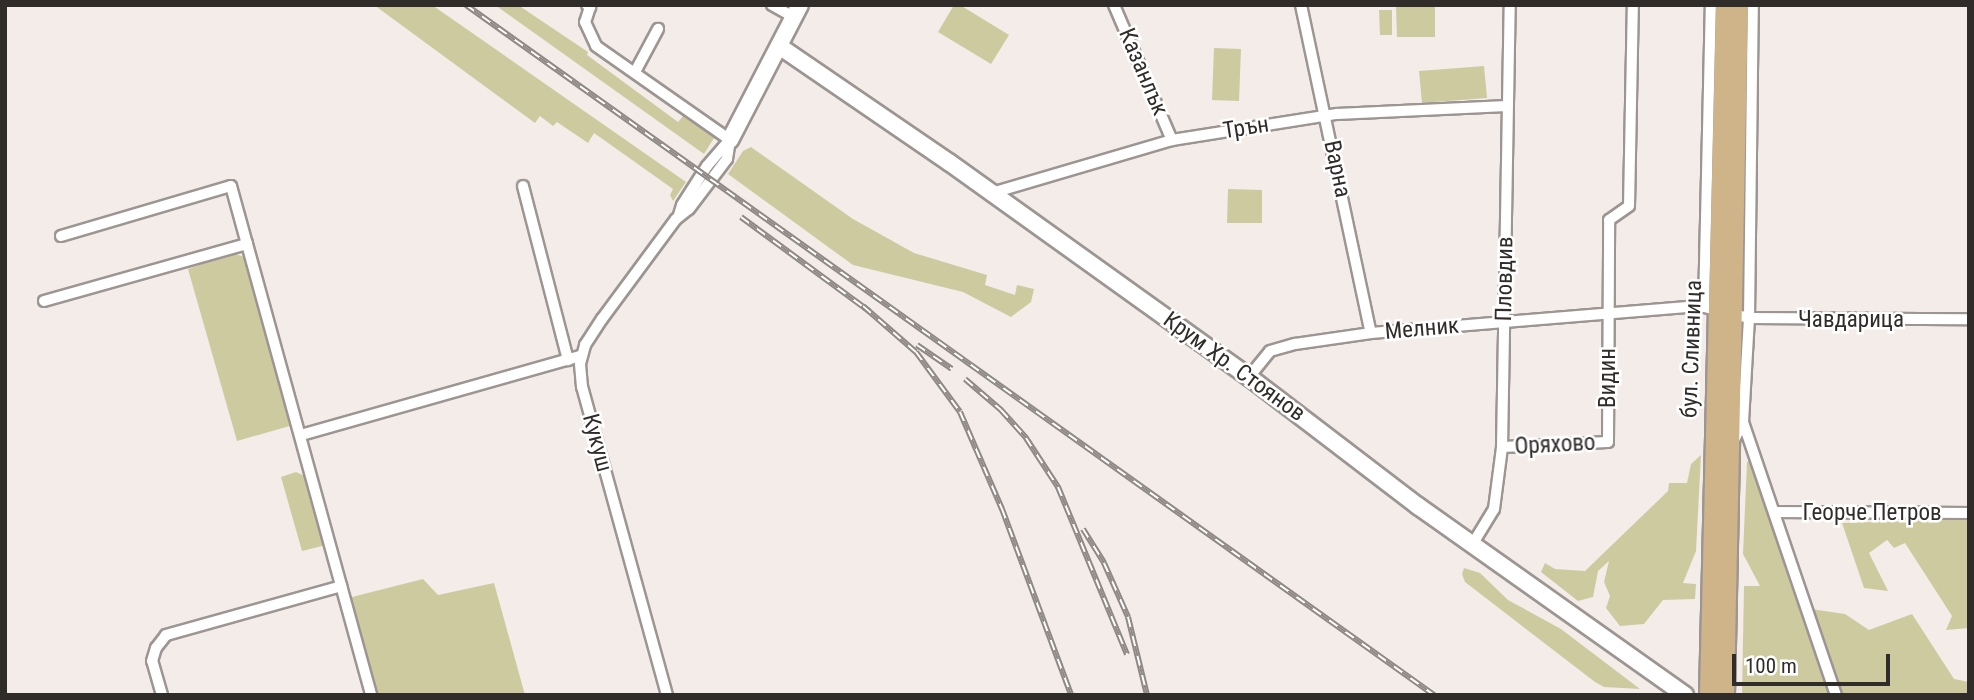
<!DOCTYPE html>
<meta charset="utf-8">
<style>
body{margin:0}
#map{position:relative;width:1974px;height:700px;overflow:hidden;background:#f4ece8;font-family:"Roboto Condensed",sans-serif}
div>[style]{position:absolute}
[style*='--x']{left:calc(var(--x)*1px);top:calc(var(--y)*1px);width:calc(var(--w)*1px);rotate:calc(var(--a)*1deg)}
.green>*{inset:0;background:#cecaa0}
.roads{filter:drop-shadow(2px 0 #9d9592) drop-shadow(-2px 0 #9d9592) drop-shadow(0 2px #9d9592) drop-shadow(0 -2px #9d9592)}
.street>*{height:10px;margin:-5px;padding:0 5px;transform-origin:5px;border-radius:5px;background:#fff}
.secondary>*{height:16px;margin:-8px;padding:0 8px;transform-origin:8px;border-radius:8px;background:#fff}
.primary>*{height:18px;margin:-9px;padding:0 9px;transform-origin:9px;border-radius:9px;background:#cfb389}
.rail>*{height:6px;margin-top:-3px;transform-origin:0;background:repeating-linear-gradient(90deg,#fff 0 10px,#8f8986 0 20px);box-sizing:border-box;border-block:2px solid #8f8986}
span{translate:-50% -50%;white-space:nowrap;text-align:center;line-height:1.15;-webkit-text-stroke:5px #fff;paint-order:stroke}
.street-label{font-size:23px;color:#2f2c2a}
.frame{position:absolute;inset:0;border:7px solid #2f2c2a;pointer-events:none}
.scale{position:absolute;left:1732px;top:654px;width:158px;height:32px;box-sizing:border-box;border:4px solid #2f2c2a;border-top:0;padding-left:9px;font-size:21px;line-height:24px;white-space:nowrap;color:#2f2c2a;-webkit-text-stroke:5px #fff;paint-order:stroke}
</style>
<div id="map">
<div class="green">
<i style="clip-path:polygon(374px 5px,432px 5px,686px 182px,673px 201px,670px 195px,673px 189px,594px 133px,588px 143px,557px 122px,553px 126px,540px 116px,535px 123px)"></i>
<i style="clip-path:polygon(495px 5px,518px 5px,588px 52px,587px 55px,678px 122px,684px 115px,714px 138px,704px 154px)"></i>
<i style="clip-path:polygon(954px 5px,960px 5px,1009px 35px,991px 64px,938px 32px)"></i>
<i style="clip-path:polygon(1396px 7px,1435px 7px,1435px 37px,1397px 37px)"></i>
<i style="clip-path:polygon(1379px 10px,1392px 10px,1392px 35px,1380px 35px)"></i>
<i style="clip-path:polygon(1214px 48px,1241px 49px,1239px 101px,1212px 100px)"></i>
<i style="clip-path:polygon(1484px 66px,1487px 98px,1422px 103px,1419px 71px)"></i>
<i style="clip-path:polygon(751px 147px,853px 219px,914px 253px,987px 275px,985px 285px,1015px 295px,1017px 285px,1034px 289px,1031px 302px,1011px 317px,963px 292px,853px 265px,728px 174px,743px 151px)"></i>
<i style="clip-path:polygon(1228px 189px,1262px 190px,1262px 223px,1227px 223px)"></i>
<i style="clip-path:polygon(233px 253px,247px 258px,293px 425px,237px 441px,188px 269px)"></i>
<i style="clip-path:polygon(1701px 455px,1696px 551px,1683px 583px,1696px 584px,1695px 599px,1663px 600px,1644px 624px,1620px 626px,1606px 608px,1610px 596px,1604px 582px,1609px 561px,1598px 571px,1593px 597px,1578px 601px,1541px 572px,1545px 563px,1555px 569px,1585px 571px,1668px 491px,1669px 483px,1687px 483px,1691px 464px)"></i>
<i style="clip-path:polygon(1749px 461px,1826px 678px,1829px 695px,1742px 695px,1744px 586px,1760px 586px,1743px 554px,1747px 462px)"></i>
<i style="clip-path:polygon(296px 472px,307px 477px,326px 545px,302px 551px,281px 477px)"></i>
<i style="clip-path:polygon(1969px 519px,1969px 628px,1946px 630px,1952px 616px,1905px 543px,1894px 548px,1887px 540px,1869px 553px,1888px 591px,1864px 588px,1842px 523px)"></i>
<i style="clip-path:polygon(1464px 568px,1480px 573px,1508px 600px,1561px 629px,1640px 689px,1604px 687px,1595px 682px,1465px 582px,1462px 574px)"></i>
<i style="clip-path:polygon(423px 579px,438px 595px,494px 583px,525px 695px,370px 695px,348px 598px)"></i>
<i style="clip-path:polygon(1811px 609px,1845px 614px,1869px 630px,1912px 614px,1954px 679px,1969px 682px,1969px 695px,1840px 695px)"></i>
</div>
<div class="roads">
<div class="street">
<i style="--x:587;--y:5;--w:4;--a:34"></i>
<i style="--x:590;--y:7;--w:16;--a:108"></i>
<i style="--x:585;--y:22;--w:26;--a:65"></i>
<i style="--x:596;--y:46;--w:164;--a:35"></i>
<i style="--x:772;--y:5;--w:25;--a:29"></i>
<i style="--x:1114;--y:5;--w:147;--a:66.8"></i>
<i style="--x:1301;--y:5;--w:335;--a:78"></i>
<i style="--x:635;--y:72;--w:49;--a:-61.9"></i>
<i style="--x:523;--y:186;--w:180;--a:75.5"></i>
<i style="--x:992;--y:193;--w:188;--a:-16.4"></i>
<i style="--x:1172;--y:140;--w:167;--a:-9"></i>
<i style="--x:1337;--y:114;--w:170;--a:-2.7"></i>
<i style="--x:679;--y:215;--w:10;--a:-73"></i>
<i style="--x:682;--y:205;--w:46;--a:-57.3"></i>
<i style="--x:707;--y:166;--w:35;--a:-49"></i>
<i style="--x:61;--y:236;--w:177;--a:-16.4"></i>
<i style="--x:231;--y:186;--w:60;--a:74.6"></i>
<i style="--x:44;--y:301;--w:211;--a:-15.7"></i>
<i style="--x:247;--y:244;--w:468;--a:74.6"></i>
<i style="--x:1704;--y:307;--w:302;--a:-88.7"></i>
<i style="--x:1249;--y:377;--w:33;--a:-51"></i>
<i style="--x:1270;--y:351;--w:26;--a:-16"></i>
<i style="--x:1295;--y:344;--w:77;--a:-8.2"></i>
<i style="--x:1371;--y:333;--w:317;--a:-4.7"></i>
<i style="--x:1687;--y:307;--w:17;--a:0"></i>
<i style="--x:1704;--y:307;--w:46;--a:13.7"></i>
<i style="--x:1749;--y:318;--w:220;--a:0.3"></i>
<i style="--x:1743;--y:422;--w:288;--a:71.2"></i>
<i style="--x:301;--y:435;--w:291;--a:-15.8"></i>
<i style="--x:1735;--y:438;--w:18;--a:-63"></i>
<i style="--x:1743;--y:422;--w:104;--a:-86.7"></i>
<i style="--x:1749;--y:318;--w:313;--a:-89.3"></i>
<i style="--x:1502;--y:447;--w:106;--a:-2.7"></i>
<i style="--x:1608;--y:442;--w:222;--a:-89.7"></i>
<i style="--x:1609;--y:220;--w:24;--a:-35"></i>
<i style="--x:1629;--y:206;--w:201;--a:-88.9"></i>
<i style="--x:1775;--y:512;--w:194;--a:0.3"></i>
<i style="--x:1472;--y:545;--w:42;--a:-58.6"></i>
<i style="--x:1494;--y:509;--w:63;--a:-82.6"></i>
<i style="--x:1502;--y:447;--w:442;--a:-89"></i>
<i style="--x:162;--y:695;--w:35;--a:-106"></i>
<i style="--x:152;--y:661;--w:14;--a:-73"></i>
<i style="--x:156;--y:648;--w:16;--a:-52"></i>
<i style="--x:166;--y:635;--w:182;--a:-15.6"></i>
<i style="--x:667;--y:695;--w:320;--a:-105.4"></i>
<i style="--x:582;--y:387;--w:23;--a:-95"></i>
<i style="--x:580;--y:364;--w:20;--a:-75"></i>
<i style="--x:585;--y:345;--w:31;--a:-57"></i>
<i style="--x:602;--y:319;--w:124;--a:-53.5"></i>
<i style="--x:676;--y:219;--w:16;--a:-38"></i>
<i style="--x:689;--y:209;--w:63;--a:-52.8"></i>
<i style="--x:727;--y:159;--w:19;--a:-81"></i>
</div>
<div class="secondary">
<i style="--x:779;--y:46;--w:207;--a:34.4"></i>
<i style="--x:950;--y:163;--w:368;--a:35.6"></i>
<i style="--x:1249;--y:377;--w:213;--a:37.4"></i>
<i style="--x:1418;--y:506;--w:327;--a:35.3"></i>
<i style="--x:730;--y:140;--w:152;--a:-62.6"></i>
</div>
<div class="primary">
<i style="--x:1709;--y:695;--w:690;--a:-88.67"></i>
<i style="--x:1725;--y:695;--w:690;--a:-88.84"></i>
</div>
</div>
<div class="rail">
<i style="--x:466;--y:5;--w:1189;--a:35.48"></i>
<i style="--x:741;--y:217;--w:159;--a:36.3"></i>
<i style="--x:863;--y:306;--w:70;--a:41"></i>
<i style="--x:916;--y:352;--w:74;--a:53.7"></i>
<i style="--x:960;--y:412;--w:106;--a:66.6"></i>
<i style="--x:1002;--y:509;--w:198;--a:69.6"></i>
<i style="--x:917;--y:345;--w:42;--a:34.4"></i>
<i style="--x:965;--y:379;--w:48;--a:40.7"></i>
<i style="--x:1001;--y:410;--w:38;--a:48"></i>
<i style="--x:1026;--y:438;--w:59;--a:56.9"></i>
<i style="--x:1058;--y:487;--w:181;--a:67.6"></i>
<i style="--x:1083;--y:529;--w:40;--a:58"></i>
<i style="--x:1104;--y:563;--w:59;--a:66"></i>
<i style="--x:1128;--y:617;--w:80;--a:76.3"></i>
</div>
<div class="street-label">
<span style="left:1143px;top:72px;rotate:67deg">Казанлък</span>
<span style="left:1246px;top:128px;rotate:-9deg">Трън</span>
<span style="left:1337px;top:169px;rotate:78deg">Варна</span>
<span style="left:1505px;top:279px;rotate:-89deg">Пловдив</span>
<span style="left:1851px;top:320px">Чавдарица</span>
<span style="left:1422px;top:329px;rotate:-5deg">Мелник</span>
<span style="left:1692px;top:349px;rotate:-88deg">бул. Сливница</span>
<span style="left:1234px;top:367px;rotate:36deg">Крум Хр. Стоянов</span>
<span style="left:1608px;top:378px;rotate:-90deg">Видин</span>
<span style="left:597px;top:443px;rotate:75deg">Кукуш</span>
<span style="left:1555px;top:445px;rotate:-3deg">Оряхово</span>
<span style="left:1872px;top:513px">Георче Петров</span>
</div>
<div class="frame"></div>
<div class="scale">100 m</div>
</div>
